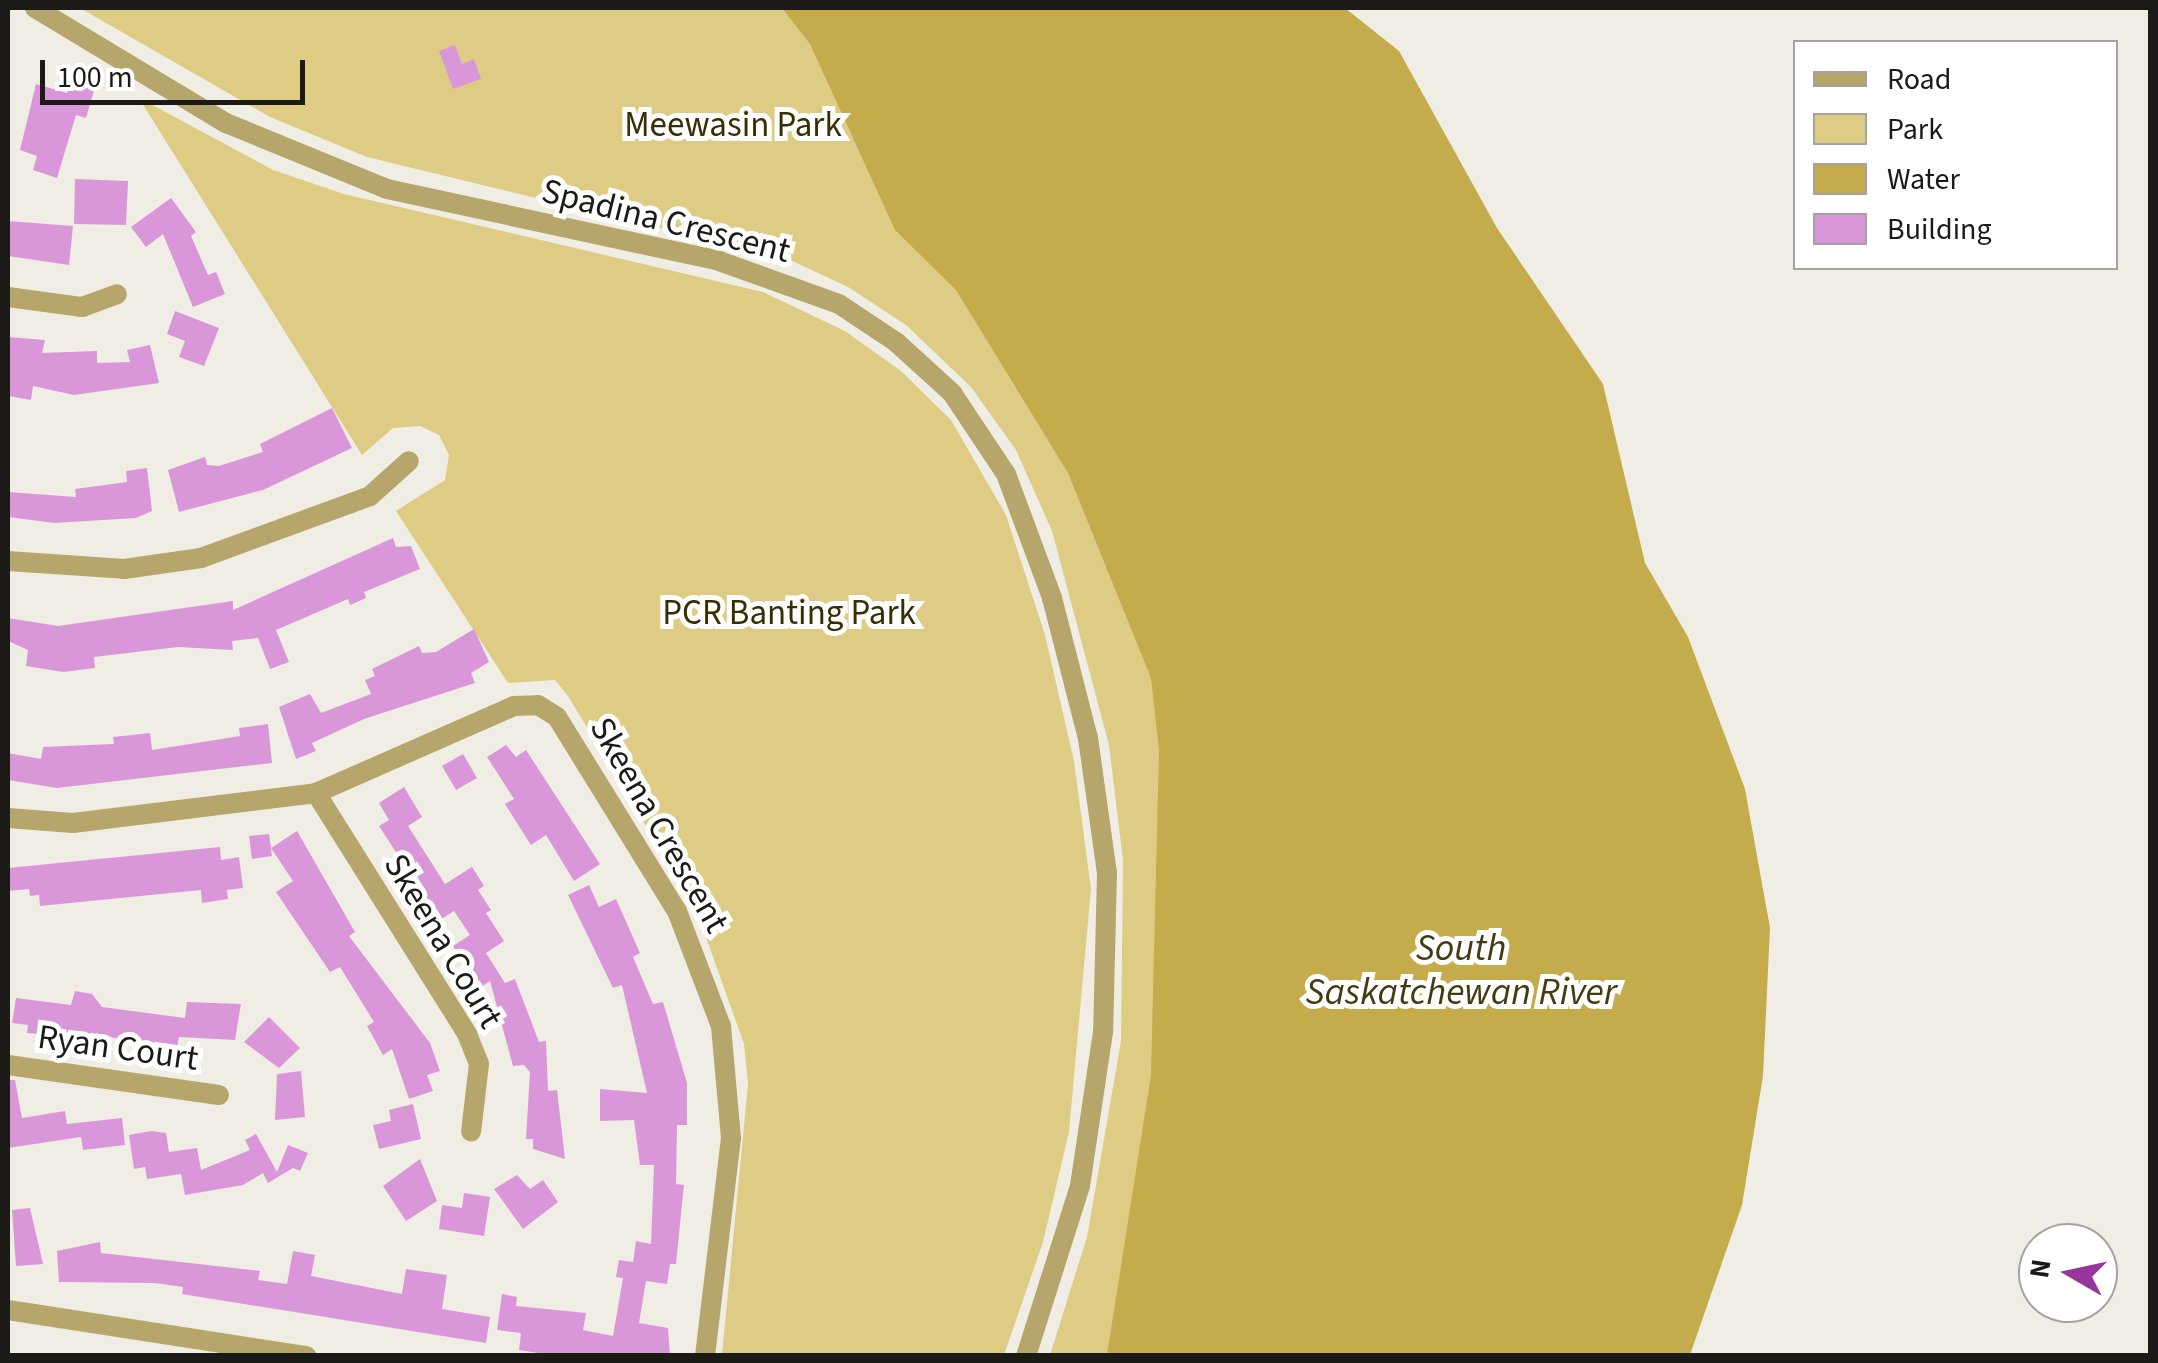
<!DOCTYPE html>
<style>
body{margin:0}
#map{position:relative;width:2158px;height:1363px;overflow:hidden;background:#f0eee4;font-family:"Source Sans 3",sans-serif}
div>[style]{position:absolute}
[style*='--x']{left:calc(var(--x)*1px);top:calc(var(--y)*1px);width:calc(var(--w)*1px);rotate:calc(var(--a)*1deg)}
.green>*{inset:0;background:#dfcc84}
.water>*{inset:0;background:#c4ac4c}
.building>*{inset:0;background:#d997d9}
.minor>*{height:20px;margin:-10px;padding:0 10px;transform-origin:10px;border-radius:10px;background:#b6a66b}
span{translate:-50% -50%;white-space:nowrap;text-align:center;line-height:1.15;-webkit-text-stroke:10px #fff;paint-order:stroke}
.park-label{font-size:35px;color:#382e03}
.street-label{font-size:35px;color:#1b1a16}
.water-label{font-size:38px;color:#453b12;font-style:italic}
.frame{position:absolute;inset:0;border:10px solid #1b1a16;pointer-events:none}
.legend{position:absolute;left:1793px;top:40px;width:325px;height:230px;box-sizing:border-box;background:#fff;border:2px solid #a4a3a2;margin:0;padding:12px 18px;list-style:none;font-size:30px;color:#1b1a16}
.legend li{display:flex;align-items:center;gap:20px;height:50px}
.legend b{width:50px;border:2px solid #a4a3a2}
.north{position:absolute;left:2018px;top:1223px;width:100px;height:100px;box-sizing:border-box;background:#fff;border:2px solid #a4a3a2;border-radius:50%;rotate:279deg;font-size:28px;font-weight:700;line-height:40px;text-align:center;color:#1b1a16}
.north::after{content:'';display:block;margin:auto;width:35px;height:45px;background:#99369c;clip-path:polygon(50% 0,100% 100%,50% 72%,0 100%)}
.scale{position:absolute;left:40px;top:60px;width:265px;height:45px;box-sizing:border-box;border:5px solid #1b1a16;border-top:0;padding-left:12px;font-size:30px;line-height:35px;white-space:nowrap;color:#1b1a16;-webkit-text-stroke:8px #fff;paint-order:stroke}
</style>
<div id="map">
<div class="green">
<i style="clip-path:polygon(80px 8px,800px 8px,1058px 422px,1172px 687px,1172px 877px,1122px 1355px,1050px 1355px,1087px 1237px,1121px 1041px,1123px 860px,1109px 745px,1052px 531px,1016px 450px,971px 387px,906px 325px,848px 287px,788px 259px,367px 157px,270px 117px)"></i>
<i style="clip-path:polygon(147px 102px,273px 170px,344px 194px,763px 292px,845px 331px,901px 371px,951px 420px,1006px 515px,1045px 635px,1074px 761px,1091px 889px,1069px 1132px,1043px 1242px,1004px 1355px,722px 1355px,748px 1084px,744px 1044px,696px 909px,568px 696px,555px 680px,508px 683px,396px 511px,445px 480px,449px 455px,439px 435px,420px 426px,393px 428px,362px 455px,142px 103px)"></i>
</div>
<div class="water">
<i style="clip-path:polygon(782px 8px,1345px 8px,1399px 51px,1497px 228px,1603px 384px,1645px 563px,1688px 637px,1745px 789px,1770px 928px,1763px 1076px,1742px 1205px,1690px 1355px,1107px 1355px,1151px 1075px,1159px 750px,1151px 678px,1068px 473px,956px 290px,895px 230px,810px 44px)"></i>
</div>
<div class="building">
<i style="clip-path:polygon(455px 45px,462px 64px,474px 59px,481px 79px,453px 89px,439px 51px)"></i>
<i style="clip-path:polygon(71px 80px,95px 87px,86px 118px,76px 115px,57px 178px,33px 170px,37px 156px,20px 150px,36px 84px,67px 93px)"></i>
<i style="clip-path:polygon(75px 179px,128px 181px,126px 225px,74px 224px)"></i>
<i style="clip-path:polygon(171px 198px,196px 232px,191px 236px,208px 275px,216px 272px,225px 294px,193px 307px,163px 234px,146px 247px,131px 227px)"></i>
<i style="clip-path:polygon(8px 221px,73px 226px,69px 265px,8px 256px)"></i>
<i style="clip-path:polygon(175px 311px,219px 328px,204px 366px,179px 357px,185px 341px,167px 334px)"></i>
<i style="clip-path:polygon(8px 337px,45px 340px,42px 353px,97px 351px,97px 363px,130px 362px,127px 350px,150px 345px,159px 383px,74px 395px,33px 386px,31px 400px,8px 396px)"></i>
<i style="clip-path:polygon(332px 408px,352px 448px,263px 490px,179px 512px,168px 470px,205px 457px,207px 465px,219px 466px,263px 452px,260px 444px)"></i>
<i style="clip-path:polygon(147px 468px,152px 511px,136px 518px,54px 523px,8px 517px,8px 492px,76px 497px,75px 489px,127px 482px,126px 471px)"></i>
<i style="clip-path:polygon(393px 538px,396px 547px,411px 546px,420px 569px,364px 592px,366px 598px,350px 605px,348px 599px,276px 630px,289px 662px,270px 669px,258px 638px,232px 641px,233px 650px,178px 647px,94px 657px,95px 668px,63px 672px,26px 666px,28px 650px,8px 641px,8px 618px,58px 626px,233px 601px,233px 610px)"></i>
<i style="clip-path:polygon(474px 629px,489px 662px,471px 673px,475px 683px,364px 719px,312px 743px,316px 751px,296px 759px,279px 707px,310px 694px,321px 713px,371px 694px,365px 680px,375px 676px,372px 669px,419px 646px,422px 653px,436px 652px)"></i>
<i style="clip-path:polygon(268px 724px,272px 763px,57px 788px,8px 780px,8px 753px,41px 759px,43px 747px,114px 744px,113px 737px,150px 733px,152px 750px,240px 736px,239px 728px)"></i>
<i style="clip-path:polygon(506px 745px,516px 757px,526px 750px,600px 864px,574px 881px,546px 835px,531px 845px,505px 804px,514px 799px,487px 757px)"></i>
<i style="clip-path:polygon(463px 754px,477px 778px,456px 790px,442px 766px)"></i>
<i style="clip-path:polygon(404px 787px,422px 817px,408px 826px,445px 884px,472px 867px,484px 886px,478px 890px,491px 910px,486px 913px,504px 941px,486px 953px,505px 983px,515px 979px,539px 1042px,546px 1041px,548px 1091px,557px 1090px,565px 1159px,533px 1149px,533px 1139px,526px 1139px,530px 1072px,524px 1065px,513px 1066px,490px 981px,480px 988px,453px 946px,470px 935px,454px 911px,440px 920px,379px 826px,389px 820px,379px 803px)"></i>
<i style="clip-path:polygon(297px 831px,355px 932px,349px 936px,430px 1043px,440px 1071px,427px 1075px,433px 1091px,409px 1099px,392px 1049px,383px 1055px,367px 1026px,374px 1022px,340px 967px,330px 972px,276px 892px,293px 881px,271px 848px)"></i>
<i style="clip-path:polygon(269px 834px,272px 856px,252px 859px,249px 836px)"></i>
<i style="clip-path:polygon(220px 847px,221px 860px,239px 857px,243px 888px,227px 890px,228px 899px,202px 903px,201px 890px,40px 906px,39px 895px,30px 896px,29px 889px,8px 891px,8px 868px)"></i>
<i style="clip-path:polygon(589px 885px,599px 907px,616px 899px,640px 953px,633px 957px,653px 1004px,663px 1002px,687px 1083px,687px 1125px,677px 1125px,676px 1184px,684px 1185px,676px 1264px,670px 1264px,667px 1284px,646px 1281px,639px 1323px,668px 1328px,670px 1356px,557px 1356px,519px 1350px,521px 1333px,497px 1330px,502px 1294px,517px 1297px,516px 1306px,586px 1313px,583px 1330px,613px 1336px,623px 1278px,616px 1277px,619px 1260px,633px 1262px,636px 1241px,651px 1244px,654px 1165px,640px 1165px,634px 1120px,600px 1121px,600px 1089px,647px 1093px,622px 985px,613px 988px,568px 895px)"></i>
<i style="clip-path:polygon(75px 991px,92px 994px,102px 1007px,185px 1018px,187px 1002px,241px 1004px,235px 1040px,179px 1037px,177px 1048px,156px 1049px,96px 1033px,95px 1039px,27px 1033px,28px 1025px,12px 1023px,16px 998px,71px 1005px)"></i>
<i style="clip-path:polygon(269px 1017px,300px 1048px,279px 1068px,244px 1042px)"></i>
<i style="clip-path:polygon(301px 1071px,305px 1117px,275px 1120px,277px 1074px)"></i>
<i style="clip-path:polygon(8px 1080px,15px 1080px,22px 1118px,65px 1111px,67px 1124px,122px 1118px,125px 1145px,83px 1150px,81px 1137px,8px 1148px)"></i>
<i style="clip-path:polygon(413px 1104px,421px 1139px,379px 1149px,373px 1125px,391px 1121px,389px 1110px)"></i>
<i style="clip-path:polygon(151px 1131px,166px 1133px,169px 1152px,197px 1148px,201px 1170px,250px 1150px,245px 1140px,256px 1134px,277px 1172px,288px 1145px,308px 1153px,300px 1171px,293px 1168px,268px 1183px,263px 1173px,243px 1185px,185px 1195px,181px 1174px,147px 1179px,145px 1167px,134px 1169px,129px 1135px)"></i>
<i style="clip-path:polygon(420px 1159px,437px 1201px,406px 1221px,383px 1186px)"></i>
<i style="clip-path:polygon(517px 1175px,530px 1189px,543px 1180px,558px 1202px,523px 1229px,494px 1189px)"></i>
<i style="clip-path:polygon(464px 1193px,490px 1197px,484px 1236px,439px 1229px,442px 1205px,462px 1208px)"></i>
<i style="clip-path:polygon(30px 1208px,43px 1264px,16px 1266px,12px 1210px)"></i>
<i style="clip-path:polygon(100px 1242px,101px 1253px,260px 1271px,258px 1280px,287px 1284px,293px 1251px,315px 1255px,311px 1276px,402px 1294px,406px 1269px,447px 1275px,442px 1309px,490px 1317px,486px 1343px,182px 1294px,183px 1287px,155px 1283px,59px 1282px,57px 1251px)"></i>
</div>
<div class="minor">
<i style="--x:35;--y:8;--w:223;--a:31.1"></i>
<i style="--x:226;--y:123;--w:174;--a:22.3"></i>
<i style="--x:387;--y:189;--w:340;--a:12.2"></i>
<i style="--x:719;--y:261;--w:127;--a:19.7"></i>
<i style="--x:839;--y:304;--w:69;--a:33.7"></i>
<i style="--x:896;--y:342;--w:76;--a:42.3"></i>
<i style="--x:952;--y:393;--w:97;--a:56.3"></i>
<i style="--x:1006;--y:474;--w:132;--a:69.6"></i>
<i style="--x:1052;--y:598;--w:145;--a:75.6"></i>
<i style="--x:1088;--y:738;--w:136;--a:82"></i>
<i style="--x:1107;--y:873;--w:159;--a:91.4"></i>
<i style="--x:1103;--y:1032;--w:156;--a:98.5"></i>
<i style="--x:1080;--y:1186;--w:178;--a:107.6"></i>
<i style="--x:8;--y:297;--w:75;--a:7.7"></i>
<i style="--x:82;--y:307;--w:37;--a:-20"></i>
<i style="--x:8;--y:561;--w:116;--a:3.9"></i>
<i style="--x:124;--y:569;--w:78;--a:-8.1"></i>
<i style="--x:201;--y:558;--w:180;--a:-20.1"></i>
<i style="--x:370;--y:496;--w:52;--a:-41.9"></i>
<i style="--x:316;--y:793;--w:284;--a:57.9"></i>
<i style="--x:467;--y:1034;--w:32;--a:68"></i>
<i style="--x:479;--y:1064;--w:68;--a:96.7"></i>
<i style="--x:8;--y:818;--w:65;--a:4.4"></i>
<i style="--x:73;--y:823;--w:245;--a:-7"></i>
<i style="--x:316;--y:793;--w:216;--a:-23.7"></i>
<i style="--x:514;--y:706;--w:24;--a:-2"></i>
<i style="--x:538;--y:705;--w:22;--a:32"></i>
<i style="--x:557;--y:717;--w:228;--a:58.3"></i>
<i style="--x:677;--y:911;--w:123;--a:69.1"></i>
<i style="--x:721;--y:1026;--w:112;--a:84.9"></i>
<i style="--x:731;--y:1138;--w:220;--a:96.8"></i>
<i style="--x:8;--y:1065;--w:213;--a:8.1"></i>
<i style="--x:8;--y:1310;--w:302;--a:8.8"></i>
</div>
<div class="park-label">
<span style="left:733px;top:125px">Meewasin Park</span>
<span style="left:789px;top:613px">PCR Banting Park</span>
</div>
<div class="street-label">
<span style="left:666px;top:221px;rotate:14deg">Spadina Crescent</span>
<span style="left:659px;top:825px;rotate:60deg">Skeena Crescent</span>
<span style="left:443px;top:941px;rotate:59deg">Skeena Court</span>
<span style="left:118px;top:1048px;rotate:8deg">Ryan Court</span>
</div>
<div class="water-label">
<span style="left:1461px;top:971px">South<br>Saskatchewan River</span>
</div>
<div class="frame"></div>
<ul class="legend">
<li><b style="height:12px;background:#b6a66b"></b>Road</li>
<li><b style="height:28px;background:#dfcc84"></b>Park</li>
<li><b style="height:28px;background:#c4ac4c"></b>Water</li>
<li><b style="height:28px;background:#d997d9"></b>Building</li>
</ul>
<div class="north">N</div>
<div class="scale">100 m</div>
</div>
